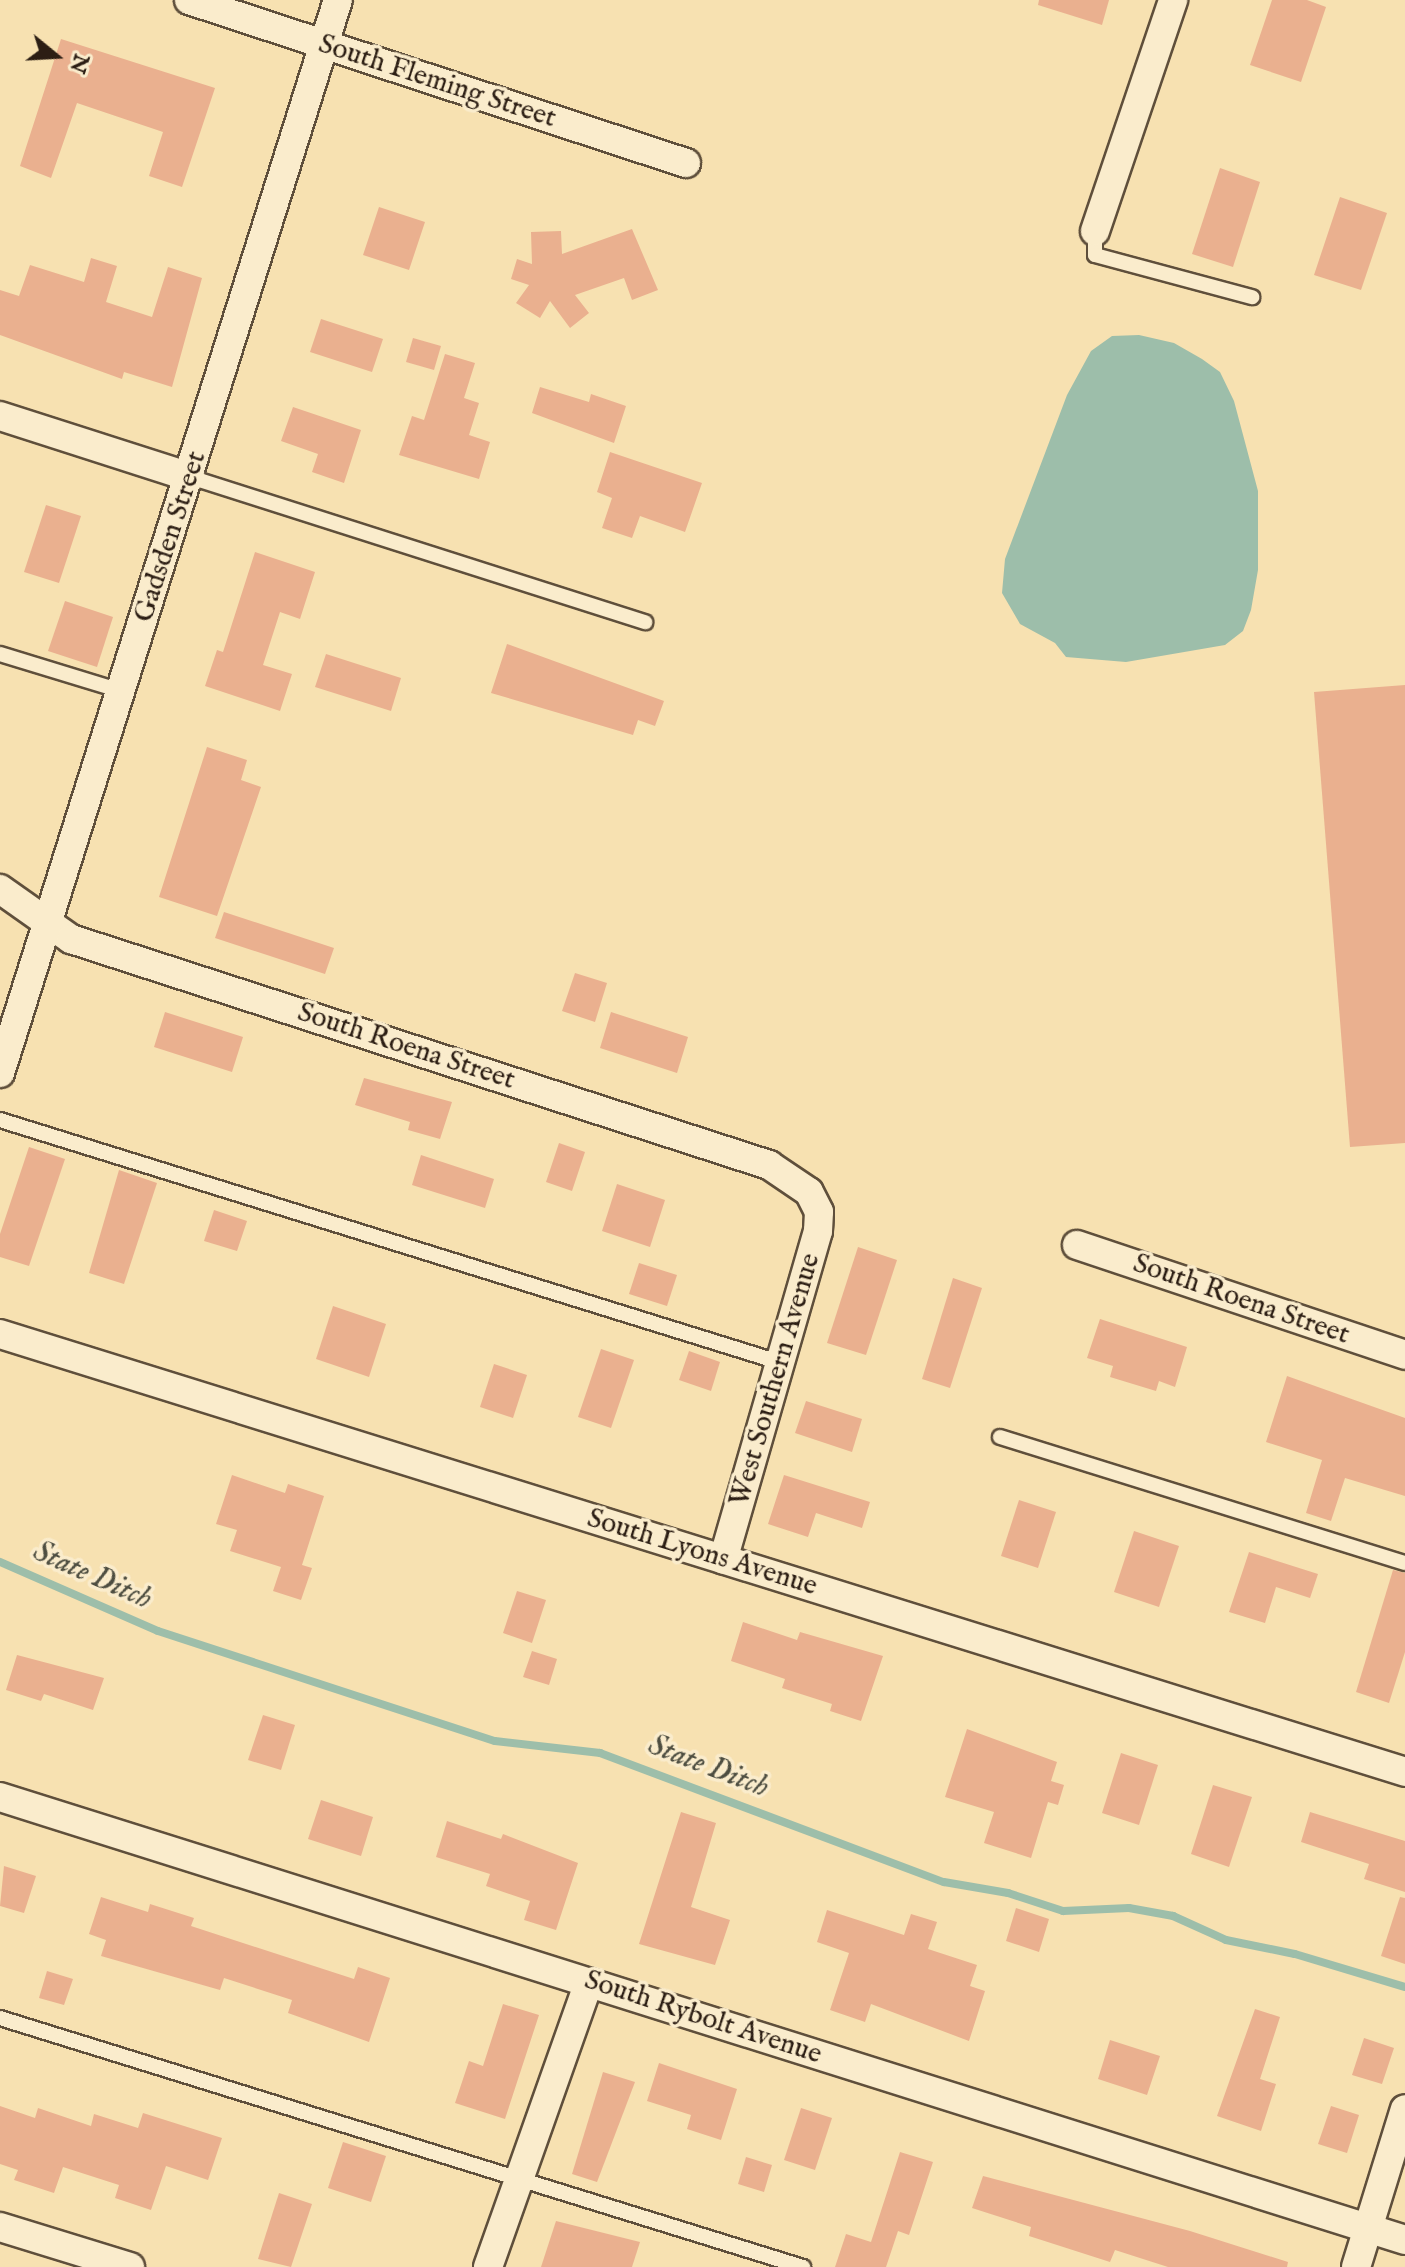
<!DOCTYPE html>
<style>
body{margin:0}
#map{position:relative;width:1405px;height:2267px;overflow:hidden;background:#f7e1b1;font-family:"IM FELL English",serif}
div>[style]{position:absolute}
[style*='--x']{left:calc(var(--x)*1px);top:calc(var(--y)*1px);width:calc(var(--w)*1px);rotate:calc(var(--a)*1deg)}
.water>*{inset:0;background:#9dbeaa}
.stream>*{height:8px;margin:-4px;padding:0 4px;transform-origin:4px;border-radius:4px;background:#9dbeaa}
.building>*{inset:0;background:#eab08f}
.roads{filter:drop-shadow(2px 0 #5f4f3b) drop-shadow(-2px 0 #5f4f3b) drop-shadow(0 2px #5f4f3b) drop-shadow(0 -2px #5f4f3b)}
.lane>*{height:14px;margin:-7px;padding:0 7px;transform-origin:7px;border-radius:7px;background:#faeccc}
.street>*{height:28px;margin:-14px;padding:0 14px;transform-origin:14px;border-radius:14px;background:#faeccc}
span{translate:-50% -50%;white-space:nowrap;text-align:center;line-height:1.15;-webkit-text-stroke:7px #faeccc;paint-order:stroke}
.street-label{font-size:28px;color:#2c1e14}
.water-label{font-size:30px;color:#4e4e41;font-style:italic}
.north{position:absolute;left:16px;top:16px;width:80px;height:80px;-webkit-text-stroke:6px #faeccc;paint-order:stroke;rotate:108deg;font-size:22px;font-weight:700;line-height:32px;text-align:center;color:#2c1e14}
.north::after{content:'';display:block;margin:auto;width:28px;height:36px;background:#2c1e14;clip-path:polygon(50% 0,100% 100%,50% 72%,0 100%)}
</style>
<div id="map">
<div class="water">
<i style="clip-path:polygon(1139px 335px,1174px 343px,1202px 359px,1220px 372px,1234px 401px,1258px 491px,1258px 570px,1251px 610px,1243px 631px,1225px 645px,1126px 662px,1066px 657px,1055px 643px,1020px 624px,1002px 593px,1005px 559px,1067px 395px,1091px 351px,1112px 336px)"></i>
</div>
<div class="stream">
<i style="--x:0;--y:1562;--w:172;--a:23.6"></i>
<i style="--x:158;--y:1631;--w:354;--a:18.1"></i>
<i style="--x:495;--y:1741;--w:106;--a:6.5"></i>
<i style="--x:600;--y:1753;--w:367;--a:20.6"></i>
<i style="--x:944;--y:1882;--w:65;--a:9.8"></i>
<i style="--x:1008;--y:1893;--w:58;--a:18.1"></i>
<i style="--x:1063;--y:1911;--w:66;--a:-2.6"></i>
<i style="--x:1129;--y:1908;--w:45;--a:10.3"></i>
<i style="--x:1173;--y:1916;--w:58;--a:24.4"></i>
<i style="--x:1226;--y:1940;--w:70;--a:11.5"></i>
<i style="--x:1295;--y:1954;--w:115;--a:16.7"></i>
</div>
<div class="building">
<i style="clip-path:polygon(1039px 0,1109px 0,1102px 25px,1038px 5px)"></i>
<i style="clip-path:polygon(1272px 0,1307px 0,1326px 7px,1301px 82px,1250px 65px)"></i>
<i style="clip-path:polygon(61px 39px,215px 88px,182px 187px,149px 176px,163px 132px,77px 103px,51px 178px,20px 166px)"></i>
<i style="clip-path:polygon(1220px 168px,1260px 182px,1233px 267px,1192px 254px)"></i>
<i style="clip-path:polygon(1340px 197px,1387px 213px,1361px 290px,1314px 275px)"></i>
<i style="clip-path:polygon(379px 207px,425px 222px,409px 270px,363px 255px)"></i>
<i style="clip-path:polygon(632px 229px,658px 290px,632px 300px,624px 278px,575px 295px,589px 313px,570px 328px,550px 301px,540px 318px,516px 303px,529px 285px,511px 279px,517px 259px,532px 264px,531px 232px,561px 231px,562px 254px)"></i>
<i style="clip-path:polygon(91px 258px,117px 266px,106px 302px,152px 317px,168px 267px,202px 278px,172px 387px,124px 372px,122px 379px,0 335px,0 290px,19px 296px,30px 265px,84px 282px)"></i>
<i style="clip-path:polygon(321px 319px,383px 339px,372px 372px,310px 352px)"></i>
<i style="clip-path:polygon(413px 338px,441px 346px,434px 370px,406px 362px)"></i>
<i style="clip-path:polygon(445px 354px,475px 363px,464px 398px,479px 403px,469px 435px,490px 442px,479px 479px,399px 455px,412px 416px,424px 420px)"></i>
<i style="clip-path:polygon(540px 387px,589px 402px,591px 394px,626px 406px,614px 443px,532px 413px)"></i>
<i style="clip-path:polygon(293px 407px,361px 430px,344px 483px,312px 472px,318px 454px,281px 441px)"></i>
<i style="clip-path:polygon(610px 452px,702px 483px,685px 532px,640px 516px,632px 538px,602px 528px,612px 498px,597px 492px)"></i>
<i style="clip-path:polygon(46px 505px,81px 516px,59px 583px,24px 572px)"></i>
<i style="clip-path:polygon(255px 552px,315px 572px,300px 619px,280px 612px,263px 665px,292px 674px,280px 711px,205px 686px,217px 650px,223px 652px)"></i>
<i style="clip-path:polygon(65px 601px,113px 617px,97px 667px,48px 651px)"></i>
<i style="clip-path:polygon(507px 644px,664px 701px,655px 726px,638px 720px,633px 735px,491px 693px)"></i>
<i style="clip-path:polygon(326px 654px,401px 678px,391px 711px,315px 687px)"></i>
<i style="clip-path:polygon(1405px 685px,1405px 1143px,1350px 1147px,1314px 692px)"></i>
<i style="clip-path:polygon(207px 747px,247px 760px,241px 780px,261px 787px,217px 916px,159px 897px)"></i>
<i style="clip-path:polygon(224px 912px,334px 948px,325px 974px,215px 938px)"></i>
<i style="clip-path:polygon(575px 973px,607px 983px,595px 1022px,562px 1011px)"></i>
<i style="clip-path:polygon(165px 1012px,243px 1037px,232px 1072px,154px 1047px)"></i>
<i style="clip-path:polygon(611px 1012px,688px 1037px,677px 1073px,600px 1048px)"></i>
<i style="clip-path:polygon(364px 1078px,452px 1102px,440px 1139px,408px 1130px,410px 1122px,355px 1105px)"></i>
<i style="clip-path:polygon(559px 1143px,585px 1152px,572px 1191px,546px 1182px)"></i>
<i style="clip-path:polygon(29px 1147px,65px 1159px,29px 1266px,0 1257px,0 1234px)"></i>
<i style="clip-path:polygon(421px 1155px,494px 1179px,485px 1208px,412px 1185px)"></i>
<i style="clip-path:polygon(119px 1170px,157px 1183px,124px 1284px,89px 1273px)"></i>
<i style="clip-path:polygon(617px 1184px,665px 1200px,650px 1247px,602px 1231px)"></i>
<i style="clip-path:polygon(214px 1210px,247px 1221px,237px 1251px,204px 1241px)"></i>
<i style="clip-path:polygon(858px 1247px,897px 1260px,866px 1355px,827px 1343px)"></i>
<i style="clip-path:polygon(639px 1263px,677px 1275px,667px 1306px,629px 1294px)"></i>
<i style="clip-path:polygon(953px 1278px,982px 1288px,950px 1388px,922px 1379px)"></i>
<i style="clip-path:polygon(333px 1306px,386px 1324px,369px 1377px,316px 1359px)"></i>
<i style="clip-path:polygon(1100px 1319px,1187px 1347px,1175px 1387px,1159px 1381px,1156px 1391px,1110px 1377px,1113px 1366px,1087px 1358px)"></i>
<i style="clip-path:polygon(601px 1349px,634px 1360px,611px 1428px,578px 1417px)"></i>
<i style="clip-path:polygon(689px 1351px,720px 1362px,711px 1391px,679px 1380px)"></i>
<i style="clip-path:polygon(494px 1364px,527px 1375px,513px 1418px,480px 1407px)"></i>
<i style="clip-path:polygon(1287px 1376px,1405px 1418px,1405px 1496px,1345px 1478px,1331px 1521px,1306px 1513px,1322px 1460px,1266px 1442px)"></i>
<i style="clip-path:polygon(806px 1401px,862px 1419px,852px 1452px,795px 1433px)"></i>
<i style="clip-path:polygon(232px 1475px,285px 1493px,288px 1484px,324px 1496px,302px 1565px,312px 1568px,301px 1600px,273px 1591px,281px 1567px,230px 1551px,237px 1530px,216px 1524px)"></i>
<i style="clip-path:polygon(784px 1475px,870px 1502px,862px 1528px,816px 1513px,808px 1537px,768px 1524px)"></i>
<i style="clip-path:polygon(1019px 1500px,1056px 1512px,1038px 1568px,1001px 1556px)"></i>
<i style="clip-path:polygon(1134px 1531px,1179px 1546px,1159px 1607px,1114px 1592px)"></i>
<i style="clip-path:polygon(1249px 1552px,1318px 1574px,1310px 1598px,1276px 1587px,1265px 1623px,1229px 1612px)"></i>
<i style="clip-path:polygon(1393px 1570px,1405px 1573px,1405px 1652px,1389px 1703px,1356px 1692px)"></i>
<i style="clip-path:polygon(517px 1591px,546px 1600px,532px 1643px,503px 1633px)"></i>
<i style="clip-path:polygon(743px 1622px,797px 1640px,800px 1632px,883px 1656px,861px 1721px,830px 1711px,832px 1704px,782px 1688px,785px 1679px,731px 1661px)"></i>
<i style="clip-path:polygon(532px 1651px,557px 1659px,549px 1685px,523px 1677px)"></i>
<i style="clip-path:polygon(17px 1655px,104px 1678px,93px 1710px,44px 1694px,41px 1701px,6px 1690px)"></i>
<i style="clip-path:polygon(263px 1715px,295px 1725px,281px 1770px,248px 1760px)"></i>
<i style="clip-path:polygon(967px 1729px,1057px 1762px,1051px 1781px,1064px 1785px,1058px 1805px,1048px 1802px,1031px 1858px,984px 1843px,994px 1812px,945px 1797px)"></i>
<i style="clip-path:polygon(1121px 1753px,1158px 1765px,1139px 1825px,1102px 1813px)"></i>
<i style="clip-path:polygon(1213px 1785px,1252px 1797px,1229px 1867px,1191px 1854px)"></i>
<i style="clip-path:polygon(321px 1800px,373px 1817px,361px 1856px,308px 1839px)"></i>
<i style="clip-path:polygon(681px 1812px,716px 1823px,691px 1907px,730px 1920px,715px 1965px,639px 1944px)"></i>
<i style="clip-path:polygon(1310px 1812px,1405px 1841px,1405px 1892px,1364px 1879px,1369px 1864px,1301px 1842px)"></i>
<i style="clip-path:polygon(447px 1821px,501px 1839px,503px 1834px,578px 1863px,556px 1930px,524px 1920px,530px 1901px,486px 1886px,490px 1874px,436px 1857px)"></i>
<i style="clip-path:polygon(4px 1866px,36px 1876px,24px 1913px,0 1906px)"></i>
<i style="clip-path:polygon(101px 1897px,148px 1912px,150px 1904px,194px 1918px,191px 1926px,354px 1979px,358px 1967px,390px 1978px,369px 2042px,288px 2013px,292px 2000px,224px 1978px,220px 1990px,101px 1956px,106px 1940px,89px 1934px)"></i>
<i style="clip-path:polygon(1400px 1897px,1405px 1898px,1405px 1964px,1381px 1956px)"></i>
<i style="clip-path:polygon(1016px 1908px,1049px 1919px,1039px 1952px,1006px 1941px)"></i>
<i style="clip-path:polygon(827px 1910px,904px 1935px,911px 1914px,937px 1922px,928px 1949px,977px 1965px,970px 1986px,985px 1991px,969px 2041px,871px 2004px,865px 2022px,830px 2010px,849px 1953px,817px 1942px)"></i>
<i style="clip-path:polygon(47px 1971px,73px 1979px,64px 2005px,39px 1998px)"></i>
<i style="clip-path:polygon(503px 2004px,539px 2015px,505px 2119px,455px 2103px,469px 2061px,483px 2066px)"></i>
<i style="clip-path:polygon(1255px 2009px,1280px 2017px,1260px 2079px,1276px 2084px,1261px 2131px,1217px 2116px)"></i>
<i style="clip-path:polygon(1364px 2038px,1394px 2048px,1382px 2084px,1352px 2075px)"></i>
<i style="clip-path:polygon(1110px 2040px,1160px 2056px,1147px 2095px,1098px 2079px)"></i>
<i style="clip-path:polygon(659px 2063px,737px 2089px,721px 2140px,687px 2129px,691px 2115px,647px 2101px)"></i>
<i style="clip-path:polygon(603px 2072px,635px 2082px,597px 2182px,572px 2174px)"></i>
<i style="clip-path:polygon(0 2106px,35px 2118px,38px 2108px,91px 2126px,94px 2114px,138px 2128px,143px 2113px,222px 2138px,208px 2180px,166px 2166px,151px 2210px,115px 2198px,119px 2185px,63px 2167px,54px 2193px,14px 2180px,18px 2170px,0 2164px)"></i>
<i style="clip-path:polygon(1331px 2106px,1359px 2115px,1347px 2153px,1318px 2144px)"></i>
<i style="clip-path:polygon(801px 2108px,832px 2118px,815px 2170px,784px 2160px)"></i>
<i style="clip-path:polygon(343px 2142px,386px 2156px,371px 2202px,328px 2188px)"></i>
<i style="clip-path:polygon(900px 2152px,933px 2162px,909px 2235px,898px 2231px,886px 2267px,835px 2267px,846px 2234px,871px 2242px)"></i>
<i style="clip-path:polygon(746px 2157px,772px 2165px,764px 2192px,738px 2184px)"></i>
<i style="clip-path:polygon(983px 2176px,1190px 2231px,1288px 2262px,1287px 2267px,1168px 2267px,1115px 2250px,1110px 2262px,1029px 2236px,1031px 2227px,972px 2208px)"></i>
<i style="clip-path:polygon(279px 2193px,312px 2204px,291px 2267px,258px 2259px)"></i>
<i style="clip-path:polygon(556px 2221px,640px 2242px,632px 2267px,541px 2267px)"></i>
</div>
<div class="roads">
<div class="lane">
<i style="--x:1095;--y:231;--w:24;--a:90"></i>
<i style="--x:1095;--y:255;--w:163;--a:15"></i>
<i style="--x:190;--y:477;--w:478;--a:17.7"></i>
<i style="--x:0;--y:654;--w:127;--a:17"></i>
<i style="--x:0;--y:1120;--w:819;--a:17.26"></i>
<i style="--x:1000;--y:1437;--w:424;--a:17.3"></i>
<i style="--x:0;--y:2018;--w:841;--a:17.23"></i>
</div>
<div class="street">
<i style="--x:189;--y:0;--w:523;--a:18.16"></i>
<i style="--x:1095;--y:231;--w:244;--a:-71.3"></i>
<i style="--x:0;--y:416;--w:200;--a:17.8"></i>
<i style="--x:0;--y:889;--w:87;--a:35.2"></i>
<i style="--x:71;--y:939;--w:734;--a:17.94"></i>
<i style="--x:769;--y:1165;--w:48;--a:34"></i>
<i style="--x:809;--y:1192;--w:22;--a:63"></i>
<i style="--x:819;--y:1212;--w:19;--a:93"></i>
<i style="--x:818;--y:1231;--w:342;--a:106.1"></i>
<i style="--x:0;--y:1073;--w:1125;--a:-72.52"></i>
<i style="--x:1077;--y:1245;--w:346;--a:18.5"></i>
<i style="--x:0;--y:1334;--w:1472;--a:17.31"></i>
<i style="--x:0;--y:1797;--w:1473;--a:17.5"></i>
<i style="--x:0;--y:2227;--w:136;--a:17.1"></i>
<i style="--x:488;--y:2267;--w:302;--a:-70.5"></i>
<i style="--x:1356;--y:2267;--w:165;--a:-72.8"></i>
</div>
</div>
<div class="street-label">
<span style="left:437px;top:82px;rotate:18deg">South Fleming Street</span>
<span style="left:171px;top:537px;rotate:-72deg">Gadsden Street</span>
<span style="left:406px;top:1047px;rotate:18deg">South Roena Street</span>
<span style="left:1241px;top:1300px;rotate:19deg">South Roena Street</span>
<span style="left:776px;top:1380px;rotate:-74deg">West Southern Avenue</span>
<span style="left:702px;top:1553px;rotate:17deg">South Lyons Avenue</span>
<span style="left:703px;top:2018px;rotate:18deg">South Rybolt Avenue</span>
</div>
<div class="water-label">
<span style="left:92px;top:1576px;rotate:24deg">State Ditch</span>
<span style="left:708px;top:1767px;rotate:21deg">State Ditch</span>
</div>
<div class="north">N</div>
</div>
